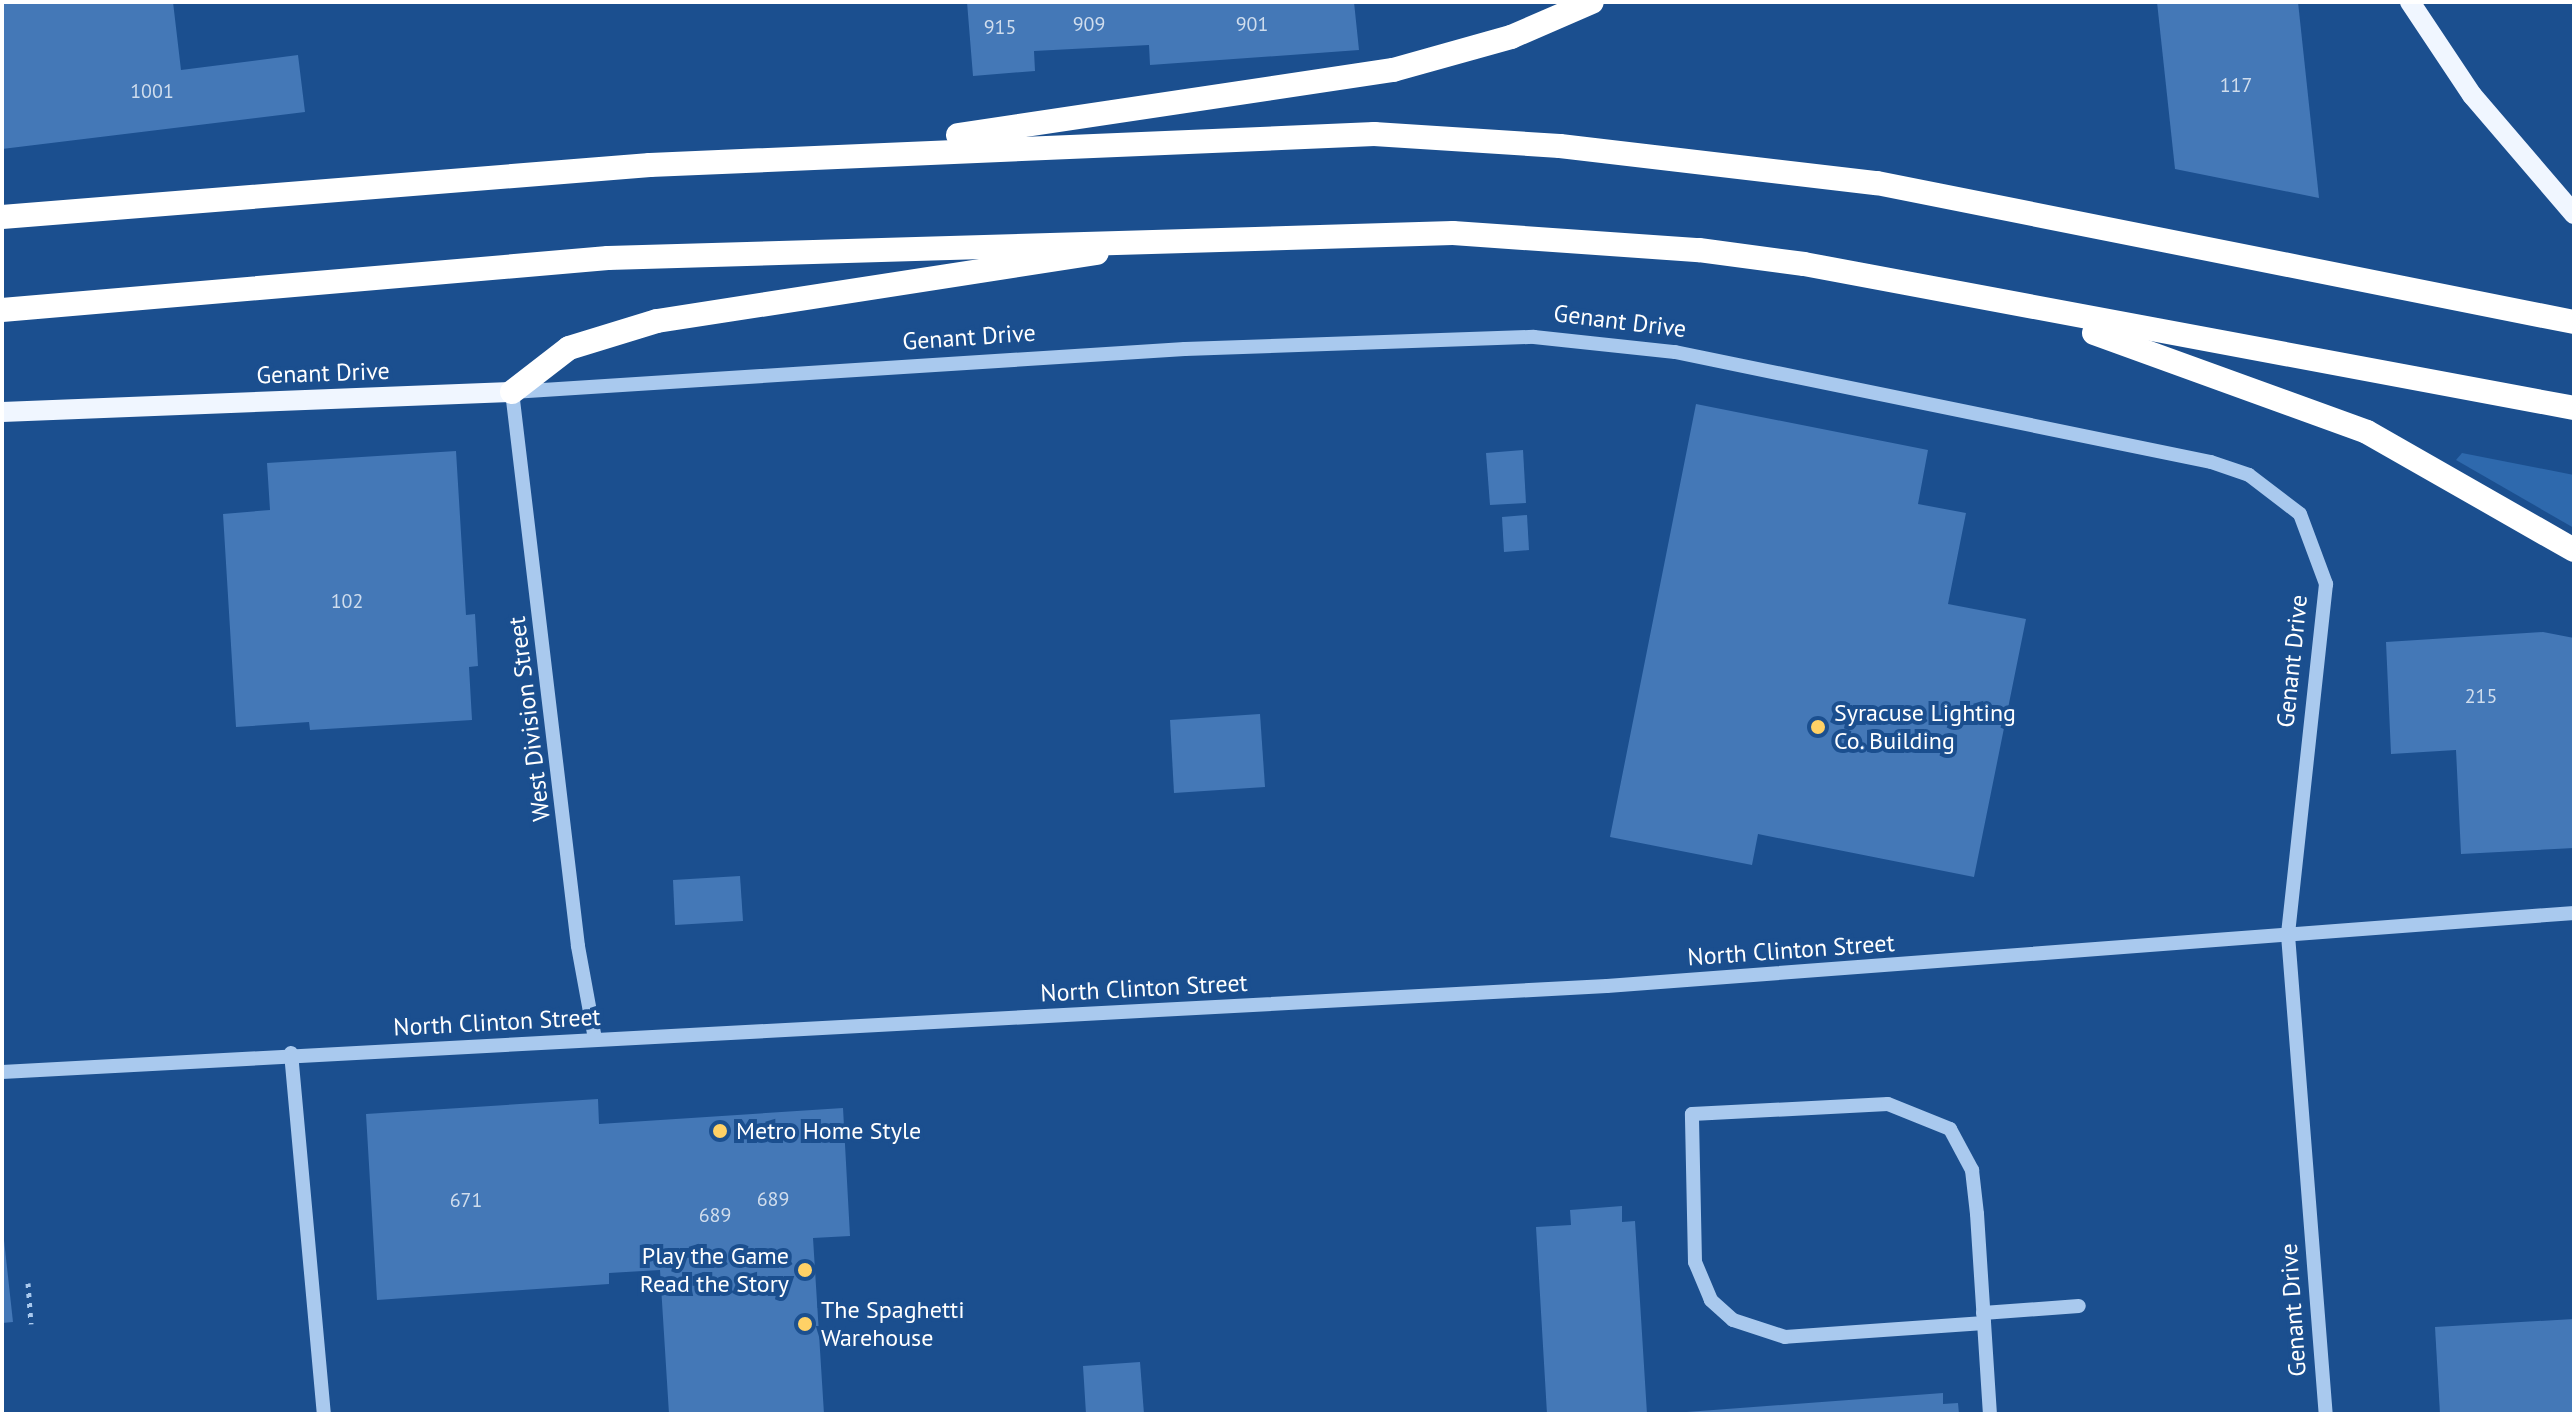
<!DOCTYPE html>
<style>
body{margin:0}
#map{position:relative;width:2576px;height:1416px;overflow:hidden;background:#1b4f8f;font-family:"PT Sans",sans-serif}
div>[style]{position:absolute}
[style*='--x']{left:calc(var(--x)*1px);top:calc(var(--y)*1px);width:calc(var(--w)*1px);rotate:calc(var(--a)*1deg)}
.green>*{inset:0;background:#2e69ad}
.building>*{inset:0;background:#4478b7}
.path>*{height:5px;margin-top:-2.5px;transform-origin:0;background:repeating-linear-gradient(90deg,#a9c9ee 0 4px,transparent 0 10px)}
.minor>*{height:14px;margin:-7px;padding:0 7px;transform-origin:7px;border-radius:7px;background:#a9c9ee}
.major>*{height:20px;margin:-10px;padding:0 10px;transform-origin:10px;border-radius:10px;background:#f0f6ff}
.highway>*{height:24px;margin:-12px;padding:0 12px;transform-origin:12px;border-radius:12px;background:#fff}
.dots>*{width:22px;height:22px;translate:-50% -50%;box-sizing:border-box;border:4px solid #1b4f8f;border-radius:50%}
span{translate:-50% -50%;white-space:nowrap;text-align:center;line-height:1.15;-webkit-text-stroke:8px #1b4f8f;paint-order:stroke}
.number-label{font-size:20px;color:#d0dded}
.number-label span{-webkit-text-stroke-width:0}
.street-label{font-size:24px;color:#fff}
.poi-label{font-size:24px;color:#fff}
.left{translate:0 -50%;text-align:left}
.right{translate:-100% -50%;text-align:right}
.frame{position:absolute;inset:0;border:4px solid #fff;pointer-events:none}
</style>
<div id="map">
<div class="green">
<i style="clip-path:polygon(2462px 453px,2574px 475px,2574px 528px,2456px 460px)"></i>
</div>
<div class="building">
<i style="clip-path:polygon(2px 2px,173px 2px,181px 70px,298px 55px,305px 112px,2px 149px)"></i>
<i style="clip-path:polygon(967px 2px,1354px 2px,1359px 50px,1150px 65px,1149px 45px,1034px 51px,1035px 71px,973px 76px)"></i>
<i style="clip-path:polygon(2157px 2px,2298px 2px,2319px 198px,2175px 169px)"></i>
<i style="clip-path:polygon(1696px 404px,1928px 450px,1918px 504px,1966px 513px,1948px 604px,2026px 619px,1974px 877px,1758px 834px,1752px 865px,1610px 837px)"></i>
<i style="clip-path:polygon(1523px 450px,1526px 503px,1490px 505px,1486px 453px)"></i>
<i style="clip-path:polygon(456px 451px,466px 615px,475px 614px,478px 666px,469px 667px,472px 720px,310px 730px,309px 722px,236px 727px,223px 514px,270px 510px,267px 463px)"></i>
<i style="clip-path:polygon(1527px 515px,1529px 550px,1504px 552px,1502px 517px)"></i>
<i style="clip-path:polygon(2543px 632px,2574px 638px,2574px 848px,2461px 854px,2456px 750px,2391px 754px,2386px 642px)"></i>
<i style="clip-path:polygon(1260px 714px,1265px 787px,1174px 793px,1170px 720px)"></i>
<i style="clip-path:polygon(740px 876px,743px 921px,675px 925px,673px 880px)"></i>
<i style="clip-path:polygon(598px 1099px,599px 1124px,843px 1108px,850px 1236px,813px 1238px,824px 1414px,669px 1414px,660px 1270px,609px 1273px,609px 1284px,377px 1300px,366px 1114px)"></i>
<i style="clip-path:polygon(1622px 1206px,1622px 1222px,1635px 1221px,1647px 1414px,1547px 1414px,1536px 1227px,1571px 1225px,1570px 1210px)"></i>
<i style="clip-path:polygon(2px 1222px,13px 1322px,2px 1323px)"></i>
<i style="clip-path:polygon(2574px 1319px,2574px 1414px,2440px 1414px,2435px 1327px)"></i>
<i style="clip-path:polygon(1140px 1362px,1144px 1414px,1086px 1414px,1083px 1366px)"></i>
<i style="clip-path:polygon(1943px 1393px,1943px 1404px,1958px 1403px,1959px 1414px,1660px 1414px)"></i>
</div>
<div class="path">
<i style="--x:28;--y:1283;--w:41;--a:85.8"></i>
</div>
<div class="minor">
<i style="--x:595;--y:1039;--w:95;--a:-100.4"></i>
<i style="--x:578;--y:946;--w:558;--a:-96.79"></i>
<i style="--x:512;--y:392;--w:674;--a:-3.66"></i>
<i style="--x:1185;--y:349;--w:349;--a:-2"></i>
<i style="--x:1534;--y:337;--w:142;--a:6.1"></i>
<i style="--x:1675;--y:352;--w:547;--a:11.6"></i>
<i style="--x:2211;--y:462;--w:40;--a:18.9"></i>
<i style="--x:2249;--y:475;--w:64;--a:37.4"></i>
<i style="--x:2300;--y:514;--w:75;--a:69.6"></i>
<i style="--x:2326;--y:584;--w:353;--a:96.2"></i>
<i style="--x:2288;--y:935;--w:481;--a:85.5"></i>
<i style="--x:291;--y:1053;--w:363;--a:84.8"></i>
<i style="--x:2;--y:1072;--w:1607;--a:-3.07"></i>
<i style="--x:1607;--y:986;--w:970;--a:-4.32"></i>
<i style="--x:1983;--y:1313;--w:96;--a:-4.2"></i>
<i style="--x:1984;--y:1323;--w:199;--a:176"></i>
<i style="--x:1785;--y:1337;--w:55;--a:-161.9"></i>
<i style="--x:1733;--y:1320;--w:30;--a:-138"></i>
<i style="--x:1711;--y:1300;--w:41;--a:-112.8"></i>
<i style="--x:1695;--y:1262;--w:148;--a:-91.2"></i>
<i style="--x:1692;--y:1114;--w:196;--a:-2.9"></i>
<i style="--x:1888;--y:1104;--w:67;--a:22"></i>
<i style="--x:1950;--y:1129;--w:47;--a:61.8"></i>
<i style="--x:1972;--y:1170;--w:44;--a:83.5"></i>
<i style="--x:1977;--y:1214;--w:200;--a:86.3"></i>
</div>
<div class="major">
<i style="--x:2410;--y:2;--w:112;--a:56.3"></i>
<i style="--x:2472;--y:95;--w:157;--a:49.4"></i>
<i style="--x:2;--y:412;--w:510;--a:-2.25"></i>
</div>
<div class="highway">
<i style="--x:958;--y:135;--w:440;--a:-8.5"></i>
<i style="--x:1393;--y:70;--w:123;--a:-15.6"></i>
<i style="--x:1511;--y:37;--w:88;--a:-23.4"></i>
<i style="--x:2;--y:217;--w:650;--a:-4.59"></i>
<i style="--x:650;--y:165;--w:725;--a:-2.45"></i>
<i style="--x:1374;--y:134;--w:186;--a:3.7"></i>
<i style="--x:1560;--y:146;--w:319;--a:6.7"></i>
<i style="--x:1877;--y:183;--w:711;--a:11.28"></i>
<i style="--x:2;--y:310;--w:608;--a:-4.9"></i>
<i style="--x:608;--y:258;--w:845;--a:-1.69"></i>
<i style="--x:1453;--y:233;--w:247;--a:4"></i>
<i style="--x:1699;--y:250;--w:106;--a:7.6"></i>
<i style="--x:1804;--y:264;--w:783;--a:10.59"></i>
<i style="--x:2094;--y:333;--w:290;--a:19.9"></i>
<i style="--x:2367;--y:432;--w:238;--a:29.7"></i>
<i style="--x:512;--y:392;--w:72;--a:-37.7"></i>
<i style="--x:569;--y:348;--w:92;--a:-17.1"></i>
<i style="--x:657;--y:321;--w:445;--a:-8.8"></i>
</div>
<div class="dots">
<i style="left:1818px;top:727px;background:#ffd166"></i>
<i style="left:720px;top:1131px;background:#ffd166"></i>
<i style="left:805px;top:1270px;background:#ffd166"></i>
<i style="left:805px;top:1324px;background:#ffd166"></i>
</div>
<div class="number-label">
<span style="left:1089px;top:24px">909</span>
<span style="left:1252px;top:24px">901</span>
<span style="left:1000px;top:27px">915</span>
<span style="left:2236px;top:85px">117</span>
<span style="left:152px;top:91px">1001</span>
<span style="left:347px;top:601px">102</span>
<span style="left:2481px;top:696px">215</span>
<span style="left:773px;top:1199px">689</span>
<span style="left:466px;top:1200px">671</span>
<span style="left:715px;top:1215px">689</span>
</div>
<div class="street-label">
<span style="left:1620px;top:321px;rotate:7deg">Genant Drive</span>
<span style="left:969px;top:337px;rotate:-4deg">Genant Drive</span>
<span style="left:323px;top:373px;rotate:-2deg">Genant Drive</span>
<span style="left:2292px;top:661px;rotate:-84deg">Genant Drive</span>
<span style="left:529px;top:719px;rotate:-97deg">West Division Street</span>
<span style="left:1791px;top:950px;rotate:-4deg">North Clinton Street</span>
<span style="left:1144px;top:988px;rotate:-3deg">North Clinton Street</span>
<span style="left:497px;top:1022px;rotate:-3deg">North Clinton Street</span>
<span style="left:2293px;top:1310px;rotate:-94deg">Genant Drive</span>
</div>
<div class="poi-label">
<span class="left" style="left:1834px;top:727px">Syracuse Lighting<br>Co. Building</span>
<span class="left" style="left:736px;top:1131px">Metro Home Style</span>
<span class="right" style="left:789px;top:1270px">Play the Game<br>Read the Story</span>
<span class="left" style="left:821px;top:1324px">The Spaghetti<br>Warehouse</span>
</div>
<div class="frame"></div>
</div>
